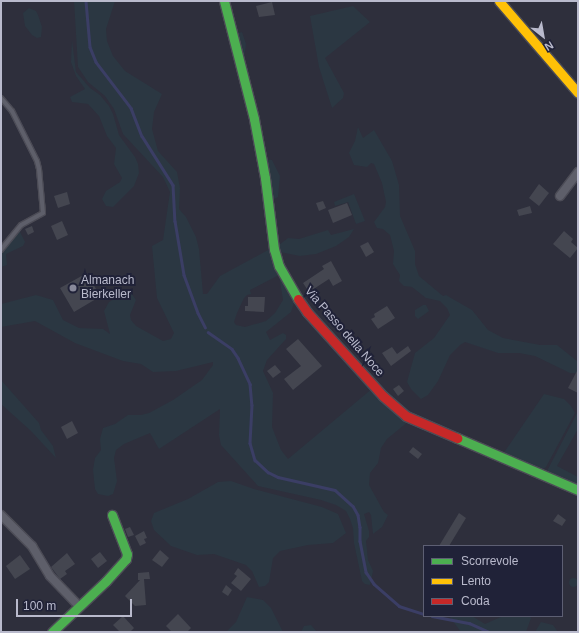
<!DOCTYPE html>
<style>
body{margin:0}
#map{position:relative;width:579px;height:633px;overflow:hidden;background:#2e2f3c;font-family:Helvetica,sans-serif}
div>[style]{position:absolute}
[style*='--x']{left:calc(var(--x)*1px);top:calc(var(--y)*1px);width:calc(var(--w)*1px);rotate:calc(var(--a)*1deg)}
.green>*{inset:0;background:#2b3742}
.round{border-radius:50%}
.stream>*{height:2.5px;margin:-1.25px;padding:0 1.25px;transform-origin:1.25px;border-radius:1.25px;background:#3b3e65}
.building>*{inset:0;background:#444650}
.roads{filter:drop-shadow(1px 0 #4c4c56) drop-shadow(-1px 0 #4c4c56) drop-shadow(0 1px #4c4c56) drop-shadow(0 -1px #4c4c56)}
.lane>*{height:4px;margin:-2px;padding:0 2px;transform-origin:2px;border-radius:2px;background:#5e5f6a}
.street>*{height:8px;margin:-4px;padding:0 4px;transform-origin:4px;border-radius:4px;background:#5e5f6a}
.fast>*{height:9px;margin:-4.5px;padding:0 4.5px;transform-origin:4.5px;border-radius:4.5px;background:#4caf50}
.slow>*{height:9px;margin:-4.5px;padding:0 4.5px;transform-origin:4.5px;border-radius:4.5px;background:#ffc107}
.jam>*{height:9px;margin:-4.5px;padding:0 4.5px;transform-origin:4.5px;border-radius:4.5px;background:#c62828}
.dots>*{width:11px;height:11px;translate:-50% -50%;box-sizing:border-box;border:2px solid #202238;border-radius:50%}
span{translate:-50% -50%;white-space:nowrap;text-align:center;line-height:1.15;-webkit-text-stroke:4px #202238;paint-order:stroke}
.poi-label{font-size:12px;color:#b9bacc}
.left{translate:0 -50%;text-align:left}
.street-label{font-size:12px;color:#b9bacc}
.frame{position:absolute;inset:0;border:2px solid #b9bacc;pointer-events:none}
.legend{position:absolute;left:423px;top:545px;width:140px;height:72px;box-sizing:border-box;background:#202238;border:1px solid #5d5f73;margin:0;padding:5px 7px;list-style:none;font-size:12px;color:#b9bacc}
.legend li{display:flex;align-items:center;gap:8px;height:20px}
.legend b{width:20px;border:1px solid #5d5f73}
.north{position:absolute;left:523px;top:16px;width:40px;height:40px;-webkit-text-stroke:3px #202238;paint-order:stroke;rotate:149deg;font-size:11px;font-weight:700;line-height:16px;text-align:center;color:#b9bacc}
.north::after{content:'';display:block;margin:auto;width:14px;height:18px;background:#b9bacc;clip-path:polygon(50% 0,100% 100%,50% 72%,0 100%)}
.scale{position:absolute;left:16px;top:599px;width:116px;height:18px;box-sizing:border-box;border:2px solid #b9bacc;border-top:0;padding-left:5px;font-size:12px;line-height:14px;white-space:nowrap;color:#b9bacc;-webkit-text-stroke:3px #202238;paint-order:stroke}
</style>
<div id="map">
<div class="green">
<i style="clip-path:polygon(evenodd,74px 1px,115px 1px,106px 29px,107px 41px,113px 56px,125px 71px,162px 94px,154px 112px,152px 129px,158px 151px,177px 172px,180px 188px,179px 209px,186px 217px,196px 237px,199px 249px,203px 294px,207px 294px,220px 276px,270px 249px,295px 300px,291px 312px,266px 332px,270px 340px,283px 333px,286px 335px,286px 339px,267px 360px,263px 371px,273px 393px,272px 427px,281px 450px,288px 459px,373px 388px,409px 421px,387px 439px,381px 448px,378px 463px,370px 473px,369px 485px,384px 512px,388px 515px,382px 527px,373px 534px,371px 515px,369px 512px,364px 514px,369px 531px,369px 537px,366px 541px,368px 560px,373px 571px,370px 585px,365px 584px,362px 581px,354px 543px,353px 528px,350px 519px,346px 511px,336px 505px,321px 500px,258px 486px,221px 445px,219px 435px,220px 409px,159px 449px,150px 433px,124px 444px,116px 450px,114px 458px,117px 481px,113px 494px,108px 496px,98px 494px,95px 489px,93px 470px,95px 458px,101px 450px,100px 439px,103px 428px,115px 424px,128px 415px,141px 415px,149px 413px,173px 400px,202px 380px,213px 365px,213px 362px,176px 371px,153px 372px,141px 364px,123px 361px,75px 343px,35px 321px,1px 327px,1px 304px,36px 295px,53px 300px,63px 320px,79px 328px,103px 329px,110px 334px,104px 311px,109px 302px,124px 293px,132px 294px,136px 300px,130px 315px,131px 320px,136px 326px,163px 341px,171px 339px,174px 333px,157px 298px,152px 246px,163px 240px,170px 192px,163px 177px,123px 134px,114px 109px,105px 96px,88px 82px,78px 67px,74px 1px,279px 275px,283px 300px,275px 313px,266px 321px,245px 327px,236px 325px,234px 322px,237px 313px,244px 298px,247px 295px,251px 294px,250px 290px,279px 275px)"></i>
<i style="clip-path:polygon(353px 6px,370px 22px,325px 58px,344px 93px,343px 98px,332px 108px,319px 67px,310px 16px)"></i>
<i style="clip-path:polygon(29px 8px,36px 11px,38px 15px,42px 27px,41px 37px,37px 38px,32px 35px,25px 26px,23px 13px)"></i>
<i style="clip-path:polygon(242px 32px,246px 44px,244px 59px,236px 34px)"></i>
<i style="clip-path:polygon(72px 40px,76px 72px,90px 88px,100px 95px,109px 106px,113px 114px,119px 135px,135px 157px,138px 164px,139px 173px,134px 186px,113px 207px,106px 206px,102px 199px,106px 191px,120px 182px,122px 178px,114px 164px,116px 148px,107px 136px,99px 116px,88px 104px,72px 102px,70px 97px,85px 89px,76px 76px,71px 62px)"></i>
<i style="clip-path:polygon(358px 127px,363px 138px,374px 130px,392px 161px,399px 185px,400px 216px,415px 251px,415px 264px,419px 276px,443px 296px,446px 295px,451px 298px,472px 310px,488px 330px,503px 338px,540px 345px,557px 345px,577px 361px,578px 373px,570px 373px,535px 356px,519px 353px,498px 353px,465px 342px,460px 345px,450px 355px,438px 381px,428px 395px,421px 399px,411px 389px,407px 382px,415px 353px,434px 338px,450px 315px,447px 308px,440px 301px,426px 298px,412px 287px,404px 286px,399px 281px,400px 275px,393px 264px,394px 251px,390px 235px,383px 229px,377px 228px,374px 222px,385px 207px,386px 202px,382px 183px,374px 164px,371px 163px,367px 167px,354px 165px,349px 153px,355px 141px)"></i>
<i style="clip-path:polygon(263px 159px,272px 160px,280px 176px,278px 197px,272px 200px)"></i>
<i style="clip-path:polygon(354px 194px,365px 221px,356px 224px,348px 202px,335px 206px,334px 202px)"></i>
<i style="clip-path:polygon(22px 228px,20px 232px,25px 242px,23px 246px,6px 254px,7px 265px,1px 267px,1px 253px)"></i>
<i style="clip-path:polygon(354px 229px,349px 237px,336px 246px,316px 254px,300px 256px,280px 252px,279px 245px,288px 238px,299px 239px,328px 230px,331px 235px)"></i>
<i style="clip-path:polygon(423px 305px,426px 305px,429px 311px,418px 319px,415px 316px,415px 310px)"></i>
<i style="clip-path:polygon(1px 380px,39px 423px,41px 430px,53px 446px,56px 458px,31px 431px,1px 404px)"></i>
<i style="clip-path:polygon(544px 394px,564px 399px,571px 406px,575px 413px,546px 467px,540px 472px,503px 454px)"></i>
<i style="clip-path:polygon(578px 411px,578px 429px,557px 466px,578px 477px,578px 488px,546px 473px)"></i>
<i style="clip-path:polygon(231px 481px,254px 489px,322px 507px,338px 514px,346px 533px,333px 543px,308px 545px,280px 551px,273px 558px,269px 582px,265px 586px,259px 587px,252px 571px,246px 565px,214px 554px,197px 555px,171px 546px,154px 530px,151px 521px,154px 513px,188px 499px,218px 482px)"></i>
<i class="round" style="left:568.5px;top:577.5px;width:9px;height:9px"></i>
<i style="clip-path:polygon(247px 597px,263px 600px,271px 608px,283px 632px,226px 632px,236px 622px)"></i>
<i style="clip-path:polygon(449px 616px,472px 616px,485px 624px,503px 616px,529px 616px,531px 618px,526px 632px,461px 632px)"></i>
<i style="clip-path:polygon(541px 622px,553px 625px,558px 632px,535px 632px)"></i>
<i style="clip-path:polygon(311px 625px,317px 632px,301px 632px,304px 626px)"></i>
</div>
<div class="stream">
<i style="--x:86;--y:1;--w:46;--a:85"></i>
<i style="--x:90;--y:47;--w:16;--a:68"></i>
<i style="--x:96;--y:62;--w:58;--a:52.7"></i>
<i style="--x:131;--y:108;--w:30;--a:69"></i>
<i style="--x:142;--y:136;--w:58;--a:57.7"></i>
<i style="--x:173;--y:185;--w:36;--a:87"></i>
<i style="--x:175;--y:221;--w:55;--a:80.5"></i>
<i style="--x:184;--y:275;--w:40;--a:69.8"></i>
<i style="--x:198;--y:313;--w:16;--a:63"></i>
<i style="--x:208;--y:332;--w:29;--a:35"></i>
<i style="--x:232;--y:349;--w:11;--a:56"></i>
<i style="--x:238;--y:358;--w:29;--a:65"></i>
<i style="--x:250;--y:384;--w:21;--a:85"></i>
<i style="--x:252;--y:405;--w:38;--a:93"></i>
<i style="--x:250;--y:443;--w:18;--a:74"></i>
<i style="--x:255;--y:460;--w:18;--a:43"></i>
<i style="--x:268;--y:472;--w:11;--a:27"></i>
<i style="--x:278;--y:477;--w:58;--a:12.8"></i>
<i style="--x:335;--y:490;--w:24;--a:42"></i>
<i style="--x:353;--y:506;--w:10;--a:61"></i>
<i style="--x:358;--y:515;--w:12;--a:81"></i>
<i style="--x:360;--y:527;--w:14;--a:90"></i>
<i style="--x:360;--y:541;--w:32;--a:79"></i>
<i style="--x:366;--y:572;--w:14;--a:56"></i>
<i style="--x:374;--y:584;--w:33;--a:41"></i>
<i style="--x:399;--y:606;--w:26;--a:18"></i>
<i style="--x:432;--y:616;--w:38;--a:11"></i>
<i style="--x:469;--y:623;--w:22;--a:24"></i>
</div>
<div class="building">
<i style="clip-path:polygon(272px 2px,275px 15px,259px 17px,256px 6px)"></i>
<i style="clip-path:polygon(539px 184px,549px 193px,539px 206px,529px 198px)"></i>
<i style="clip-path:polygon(67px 192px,70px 204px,58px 208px,54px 196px)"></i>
<i style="clip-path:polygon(323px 201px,326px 208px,319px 211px,316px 203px)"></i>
<i style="clip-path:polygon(347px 203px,352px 215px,333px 223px,328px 210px)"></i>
<i style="clip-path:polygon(530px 206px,532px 213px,519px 216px,517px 210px)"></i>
<i style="clip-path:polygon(62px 221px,68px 235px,57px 240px,51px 226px)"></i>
<i style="clip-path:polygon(32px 226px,34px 232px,28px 235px,25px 229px)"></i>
<i style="clip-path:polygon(564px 231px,573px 239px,571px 242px,578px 248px,570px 258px,553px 244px)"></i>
<i style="clip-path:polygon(368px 242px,374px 252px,366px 257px,360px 246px)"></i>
<i style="clip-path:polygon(331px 261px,342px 281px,333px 286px,329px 279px,309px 292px,303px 283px,324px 269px,322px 266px)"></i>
<i style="clip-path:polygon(87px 273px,96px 289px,92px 291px,96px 299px,74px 312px,60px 288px)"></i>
<i style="clip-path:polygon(248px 297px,265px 297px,264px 312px,245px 311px,245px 306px,248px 306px)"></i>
<i style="clip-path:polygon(387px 306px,395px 318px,378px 329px,371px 319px,375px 317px,374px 314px)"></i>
<i style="clip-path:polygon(298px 339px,322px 366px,293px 390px,284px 379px,301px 366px,286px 349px)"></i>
<i style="clip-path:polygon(408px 346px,411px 351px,391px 366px,382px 353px,392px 347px,397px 354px)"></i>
<i style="clip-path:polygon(275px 365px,281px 372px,273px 378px,267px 371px)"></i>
<i style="clip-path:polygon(578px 369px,578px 393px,568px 388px)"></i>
<i style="clip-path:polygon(399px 385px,404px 391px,398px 396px,393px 389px)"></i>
<i style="clip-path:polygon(72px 421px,78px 433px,67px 439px,61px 427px)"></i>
<i style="clip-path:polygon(413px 447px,422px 454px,418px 459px,409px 452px)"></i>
<i style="clip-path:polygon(459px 513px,466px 518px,449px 546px,439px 546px)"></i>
<i style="clip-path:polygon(558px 514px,566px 520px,562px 526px,553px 521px)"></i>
<i style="clip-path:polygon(130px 527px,134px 535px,128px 537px,125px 529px)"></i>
<i style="clip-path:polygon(144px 531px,147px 538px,144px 539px,146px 543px,140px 546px,135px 536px)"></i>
<i style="clip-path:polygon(160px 550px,169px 558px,162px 567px,152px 560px)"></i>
<i style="clip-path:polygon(100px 552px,107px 561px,98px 568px,91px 559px)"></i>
<i style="clip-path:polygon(67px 553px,75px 564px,65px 571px,67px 574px,60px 579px,51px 567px)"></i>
<i style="clip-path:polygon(20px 555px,30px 569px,15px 579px,6px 566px)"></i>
<i style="clip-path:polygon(238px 568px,251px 579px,241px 591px,231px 583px,237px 576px,234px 574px)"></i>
<i style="clip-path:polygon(149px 572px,150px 579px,144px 579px,146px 605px,135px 606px,125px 596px,140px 580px,138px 580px,138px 573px)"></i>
<i style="clip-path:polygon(226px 585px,232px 590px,228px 596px,222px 592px)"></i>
<i style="clip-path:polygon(178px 614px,191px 628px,187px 632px,172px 632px,166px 626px)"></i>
<i style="clip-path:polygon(123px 616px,134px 628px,130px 632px,120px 632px,113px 625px)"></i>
</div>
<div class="roads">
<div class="lane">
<i style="--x:1;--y:98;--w:17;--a:50"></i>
<i style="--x:12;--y:111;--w:56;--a:63.4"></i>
<i style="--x:37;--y:161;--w:8;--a:76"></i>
<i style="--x:39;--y:169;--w:44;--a:84.8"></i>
<i style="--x:43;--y:213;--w:25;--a:151"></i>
<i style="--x:21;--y:225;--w:32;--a:129"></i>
</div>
<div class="street">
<i style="--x:560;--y:196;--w:30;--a:-53"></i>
<i style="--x:1;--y:515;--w:44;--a:45"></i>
<i style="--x:32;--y:546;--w:35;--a:59"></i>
<i style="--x:50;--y:576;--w:42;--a:46"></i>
</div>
<div class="fast">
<i style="--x:224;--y:1;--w:122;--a:75.7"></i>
<i style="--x:254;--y:119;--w:60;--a:79.4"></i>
<i style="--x:265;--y:178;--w:72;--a:82.8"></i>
<i style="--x:274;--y:249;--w:18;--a:74"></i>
<i style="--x:279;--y:266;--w:38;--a:60"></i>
<i style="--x:457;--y:438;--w:132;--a:23.3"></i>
<i style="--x:52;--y:632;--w:74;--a:-43.4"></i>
<i style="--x:106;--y:581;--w:30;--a:-48"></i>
<i style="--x:126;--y:559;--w:5;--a:-79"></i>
<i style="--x:127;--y:554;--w:42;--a:-111"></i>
</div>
<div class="slow">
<i style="--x:499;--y:1;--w:121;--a:49.3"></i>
</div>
<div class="jam">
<i style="--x:298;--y:299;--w:16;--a:55"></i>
<i style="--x:307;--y:312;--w:113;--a:47.9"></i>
<i style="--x:383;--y:396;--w:30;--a:41"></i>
<i style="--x:406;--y:416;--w:56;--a:23.3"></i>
</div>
</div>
<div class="dots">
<i style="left:73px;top:288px;background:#88899a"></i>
</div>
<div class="poi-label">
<span class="left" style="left:81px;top:288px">Almanach<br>Bierkeller</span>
</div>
<div class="street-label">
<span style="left:344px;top:332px;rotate:49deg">Via Passo della Noce</span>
</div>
<div class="frame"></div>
<ul class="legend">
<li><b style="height:5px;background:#4caf50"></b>Scorrevole</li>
<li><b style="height:5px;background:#ffc107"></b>Lento</li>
<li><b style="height:5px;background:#c62828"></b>Coda</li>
</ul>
<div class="north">N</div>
<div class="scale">100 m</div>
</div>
